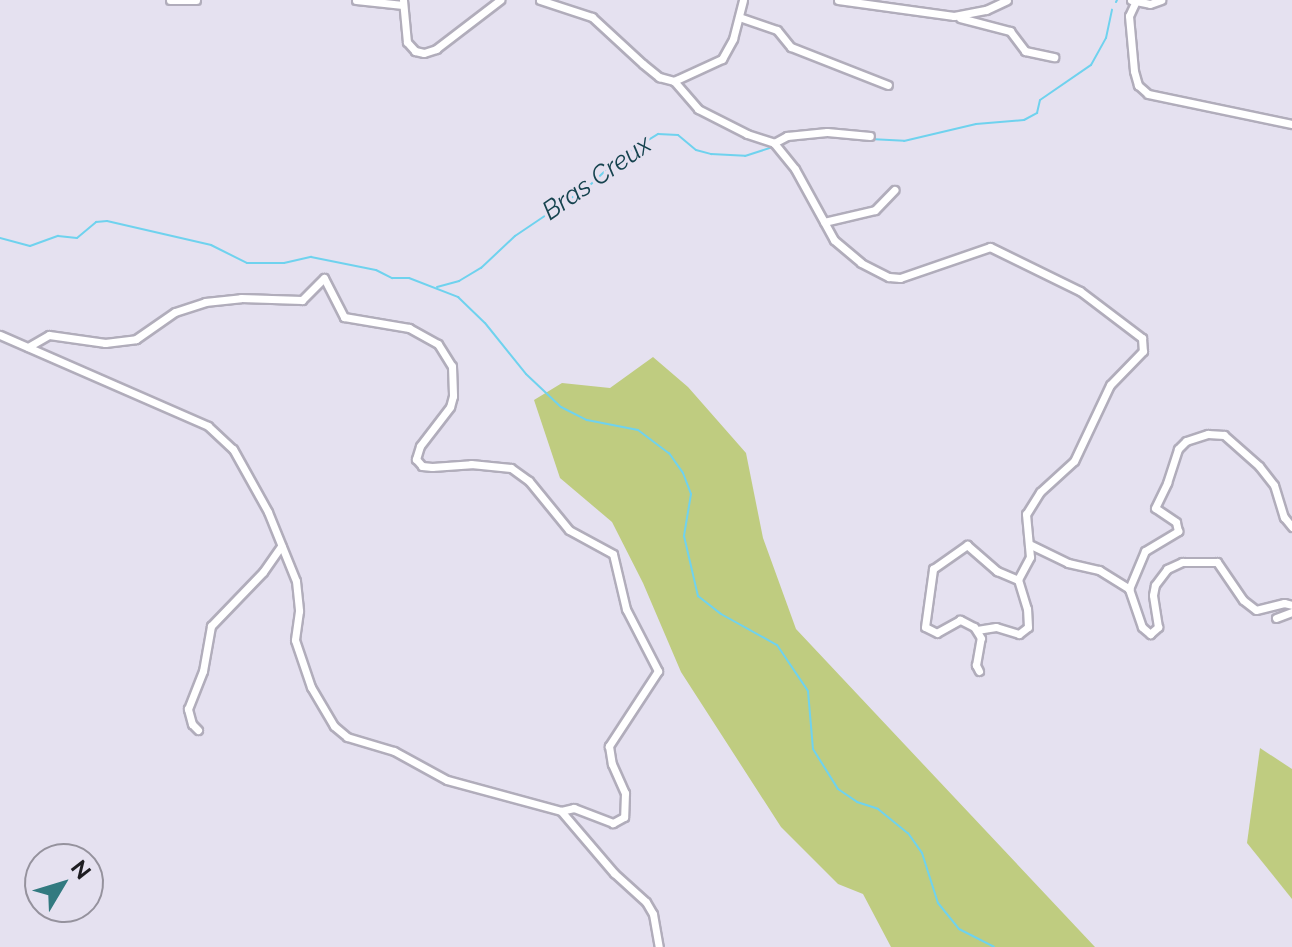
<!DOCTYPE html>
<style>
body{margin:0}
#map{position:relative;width:1292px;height:947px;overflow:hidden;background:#e5e1f0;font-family:Raleway,sans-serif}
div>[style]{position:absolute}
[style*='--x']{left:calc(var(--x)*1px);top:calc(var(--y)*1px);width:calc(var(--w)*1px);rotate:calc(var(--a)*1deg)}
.green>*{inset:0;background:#bfcc80}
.stream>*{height:2px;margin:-1px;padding:0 1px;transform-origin:1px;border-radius:1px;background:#6fd2ee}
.roads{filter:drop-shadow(2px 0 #b1adbb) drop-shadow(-2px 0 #b1adbb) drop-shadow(0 2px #b1adbb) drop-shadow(0 -2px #b1adbb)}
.minor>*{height:7px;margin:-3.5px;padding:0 3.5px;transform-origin:3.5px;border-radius:3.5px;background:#fff}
span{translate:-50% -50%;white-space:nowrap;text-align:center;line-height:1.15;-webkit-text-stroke:7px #e5e1f0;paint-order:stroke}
.water-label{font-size:26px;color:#16434f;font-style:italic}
.north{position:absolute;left:24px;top:843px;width:80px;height:80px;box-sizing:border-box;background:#e5e1f0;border:2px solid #95929d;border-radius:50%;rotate:52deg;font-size:22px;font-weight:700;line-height:32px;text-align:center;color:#1d1c21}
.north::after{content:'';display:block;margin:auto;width:28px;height:36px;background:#327a80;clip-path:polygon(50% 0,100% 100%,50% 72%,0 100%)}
</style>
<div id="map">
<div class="green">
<i style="clip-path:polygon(653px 357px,688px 387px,746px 453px,763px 538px,796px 629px,1095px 947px,891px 947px,863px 894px,838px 884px,781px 827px,681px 672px,643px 583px,612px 522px,560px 478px,534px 400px,562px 383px,610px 388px)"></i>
<i style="clip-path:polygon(1260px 748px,1292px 769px,1292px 899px,1247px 843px)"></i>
</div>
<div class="stream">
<i style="--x:1116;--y:2;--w:2;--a:-63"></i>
<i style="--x:870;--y:139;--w:34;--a:3"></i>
<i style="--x:904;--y:141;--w:74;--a:-13.3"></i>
<i style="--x:976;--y:124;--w:48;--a:-4.8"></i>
<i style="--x:1024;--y:120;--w:15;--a:-28"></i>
<i style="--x:1037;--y:113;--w:13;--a:-77"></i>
<i style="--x:1040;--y:100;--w:62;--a:-34.5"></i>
<i style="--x:1091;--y:65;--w:31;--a:-61"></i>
<i style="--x:1106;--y:38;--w:29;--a:-78"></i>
<i style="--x:783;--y:142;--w:25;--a:-11"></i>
<i style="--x:0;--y:238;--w:31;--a:15"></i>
<i style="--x:30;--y:246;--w:30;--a:-20"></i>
<i style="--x:58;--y:236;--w:19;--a:6"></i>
<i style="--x:77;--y:238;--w:25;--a:-40"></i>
<i style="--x:96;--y:222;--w:11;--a:-5"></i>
<i style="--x:107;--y:221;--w:107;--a:13"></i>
<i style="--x:211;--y:245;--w:40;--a:26.6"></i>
<i style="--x:247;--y:263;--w:37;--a:0"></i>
<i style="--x:284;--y:263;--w:28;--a:-13"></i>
<i style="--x:311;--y:257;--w:66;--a:11.3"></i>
<i style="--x:376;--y:270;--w:18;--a:27"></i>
<i style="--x:392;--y:278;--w:17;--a:0"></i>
<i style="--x:409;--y:278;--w:53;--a:21.2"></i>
<i style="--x:458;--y:297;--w:37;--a:44"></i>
<i style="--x:485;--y:323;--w:65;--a:51.2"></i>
<i style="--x:526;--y:374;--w:48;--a:43.3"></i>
<i style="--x:561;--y:407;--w:29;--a:27"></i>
<i style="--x:587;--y:420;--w:52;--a:11.1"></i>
<i style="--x:638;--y:430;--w:39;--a:37"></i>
<i style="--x:669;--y:453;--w:24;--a:55"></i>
<i style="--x:683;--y:473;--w:22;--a:69"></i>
<i style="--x:691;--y:494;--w:43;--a:99.5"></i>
<i style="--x:684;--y:536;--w:62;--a:76.9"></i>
<i style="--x:698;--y:596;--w:29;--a:38"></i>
<i style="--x:721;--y:614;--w:64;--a:29"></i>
<i style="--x:777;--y:645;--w:55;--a:56"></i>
<i style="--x:808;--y:691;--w:58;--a:85.1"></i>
<i style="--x:813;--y:749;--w:47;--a:58"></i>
<i style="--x:838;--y:789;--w:23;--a:34"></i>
<i style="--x:857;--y:802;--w:22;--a:18"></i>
<i style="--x:878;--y:809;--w:38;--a:39"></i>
<i style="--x:908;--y:833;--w:24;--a:55"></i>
<i style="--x:922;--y:853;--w:52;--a:72.3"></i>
<i style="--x:938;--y:903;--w:33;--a:51"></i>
<i style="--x:959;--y:929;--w:39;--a:27"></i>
<i style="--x:437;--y:287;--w:23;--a:-15"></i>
<i style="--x:459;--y:281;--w:26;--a:-31"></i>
<i style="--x:481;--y:268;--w:47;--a:-43.3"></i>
<i style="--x:515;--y:236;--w:89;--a:-34"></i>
<i style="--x:589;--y:186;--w:41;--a:-43"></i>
<i style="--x:619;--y:158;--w:46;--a:-31.6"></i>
<i style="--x:658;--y:134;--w:20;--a:3"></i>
<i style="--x:678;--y:135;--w:23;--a:40"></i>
<i style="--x:696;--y:150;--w:16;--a:15"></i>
<i style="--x:711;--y:154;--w:34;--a:3"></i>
<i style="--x:745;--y:156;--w:29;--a:-18"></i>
</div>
<div class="roads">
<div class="minor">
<i style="--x:170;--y:0;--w:26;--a:0"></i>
<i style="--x:356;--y:0;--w:47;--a:6.1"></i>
<i style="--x:403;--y:0;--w:42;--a:84.6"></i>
<i style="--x:407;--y:42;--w:12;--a:48"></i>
<i style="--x:415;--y:51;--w:9;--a:13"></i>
<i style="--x:424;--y:53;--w:13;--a:-18"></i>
<i style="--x:436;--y:49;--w:81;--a:-37.4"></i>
<i style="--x:540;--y:0;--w:55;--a:18.1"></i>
<i style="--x:592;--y:17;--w:69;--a:42.7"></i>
<i style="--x:643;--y:64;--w:21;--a:39"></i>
<i style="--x:659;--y:77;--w:16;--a:15"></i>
<i style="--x:674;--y:81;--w:53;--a:-24.6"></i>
<i style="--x:722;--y:59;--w:23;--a:-61"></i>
<i style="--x:733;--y:39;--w:40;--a:-75.6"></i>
<i style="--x:838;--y:0;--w:117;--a:7.9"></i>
<i style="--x:954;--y:16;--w:33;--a:-11"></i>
<i style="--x:986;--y:10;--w:23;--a:-25"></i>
<i style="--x:1131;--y:0;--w:19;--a:12"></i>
<i style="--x:1150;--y:4;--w:12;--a:-20"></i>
<i style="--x:1135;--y:3;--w:14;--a:115"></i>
<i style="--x:1129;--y:16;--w:55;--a:84.8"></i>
<i style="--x:1134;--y:71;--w:15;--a:74"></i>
<i style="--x:1138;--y:85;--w:13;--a:42"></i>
<i style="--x:1148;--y:94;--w:147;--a:11.8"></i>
<i style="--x:739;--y:17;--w:40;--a:18.9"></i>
<i style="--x:777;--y:30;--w:22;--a:51"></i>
<i style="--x:791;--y:47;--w:104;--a:21.4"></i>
<i style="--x:960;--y:18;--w:52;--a:14.6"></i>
<i style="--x:1010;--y:31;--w:25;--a:53"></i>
<i style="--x:1025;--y:51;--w:30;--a:12"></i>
<i style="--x:674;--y:81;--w:37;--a:49"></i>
<i style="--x:698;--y:109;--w:55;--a:27"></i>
<i style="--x:747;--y:134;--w:28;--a:18"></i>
<i style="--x:774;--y:143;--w:33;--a:51"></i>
<i style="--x:795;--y:169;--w:81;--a:61.2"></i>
<i style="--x:834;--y:240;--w:35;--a:40"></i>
<i style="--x:861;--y:263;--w:31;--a:27"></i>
<i style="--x:889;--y:277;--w:11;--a:5"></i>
<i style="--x:900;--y:278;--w:95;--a:-19"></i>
<i style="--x:990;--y:247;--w:100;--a:26.1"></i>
<i style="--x:1080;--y:291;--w:78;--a:37.2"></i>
<i style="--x:1142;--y:338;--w:13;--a:86"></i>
<i style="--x:1143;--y:351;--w:47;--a:134.1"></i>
<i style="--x:1110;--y:385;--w:84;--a:115.3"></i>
<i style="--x:1074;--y:461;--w:46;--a:137.6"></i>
<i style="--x:1040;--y:492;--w:26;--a:122"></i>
<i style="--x:1026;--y:514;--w:43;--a:84.7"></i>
<i style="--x:1030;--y:557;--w:26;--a:118"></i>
<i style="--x:774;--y:143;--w:15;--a:-28"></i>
<i style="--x:787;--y:136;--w:40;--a:-5.7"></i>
<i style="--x:827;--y:132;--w:43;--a:5.3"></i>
<i style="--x:824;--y:222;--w:52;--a:-13.2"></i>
<i style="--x:875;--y:210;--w:28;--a:-46"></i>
<i style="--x:0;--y:335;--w:227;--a:23.6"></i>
<i style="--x:208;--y:426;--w:34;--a:43"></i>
<i style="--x:233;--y:449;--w:72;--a:60.9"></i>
<i style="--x:268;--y:512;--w:74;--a:67.9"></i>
<i style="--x:296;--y:581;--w:30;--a:84"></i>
<i style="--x:299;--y:611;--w:29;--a:98"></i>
<i style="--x:295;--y:640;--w:50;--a:71.2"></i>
<i style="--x:311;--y:687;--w:45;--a:59.5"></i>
<i style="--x:334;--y:726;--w:17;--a:40"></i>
<i style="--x:347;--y:737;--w:49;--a:16.6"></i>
<i style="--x:394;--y:751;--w:60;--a:28.7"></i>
<i style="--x:447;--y:780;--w:118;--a:15.2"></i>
<i style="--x:561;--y:811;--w:82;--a:49.5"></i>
<i style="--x:614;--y:873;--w:43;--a:42.2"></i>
<i style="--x:646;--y:902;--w:14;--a:60"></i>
<i style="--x:653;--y:914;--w:34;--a:80"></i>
<i style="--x:28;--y:347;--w:24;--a:-30"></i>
<i style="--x:49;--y:335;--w:57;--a:8.1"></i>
<i style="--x:105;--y:343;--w:31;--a:-7"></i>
<i style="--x:136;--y:339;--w:47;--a:-34.7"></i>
<i style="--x:175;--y:312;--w:32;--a:-18"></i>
<i style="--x:205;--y:302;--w:36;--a:-6"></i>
<i style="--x:241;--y:298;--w:61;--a:1.9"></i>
<i style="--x:302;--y:300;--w:31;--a:-45"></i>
<i style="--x:324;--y:278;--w:44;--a:62.9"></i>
<i style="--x:344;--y:317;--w:66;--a:9.6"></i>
<i style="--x:409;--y:328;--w:33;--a:29"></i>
<i style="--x:438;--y:344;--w:26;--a:58"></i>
<i style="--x:452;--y:366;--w:30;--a:88"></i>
<i style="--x:453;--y:396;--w:11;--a:105"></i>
<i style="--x:450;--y:407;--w:49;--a:127.6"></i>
<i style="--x:420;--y:446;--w:14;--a:107"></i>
<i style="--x:416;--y:459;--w:9;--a:49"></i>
<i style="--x:422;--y:466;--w:10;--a:6"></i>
<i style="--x:432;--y:467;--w:39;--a:-4"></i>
<i style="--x:471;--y:464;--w:40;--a:5.7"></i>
<i style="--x:511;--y:468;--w:22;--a:36"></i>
<i style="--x:529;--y:481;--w:63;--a:50.8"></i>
<i style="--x:569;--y:530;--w:50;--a:28.6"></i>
<i style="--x:613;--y:554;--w:57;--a:76.7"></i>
<i style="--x:626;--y:609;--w:70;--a:62.7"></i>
<i style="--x:658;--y:671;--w:90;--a:123.2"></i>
<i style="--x:609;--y:746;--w:18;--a:81"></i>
<i style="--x:612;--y:764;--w:32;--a:66"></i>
<i style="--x:625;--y:793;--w:24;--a:92"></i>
<i style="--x:624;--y:817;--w:13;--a:151"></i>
<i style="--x:613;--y:823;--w:42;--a:-159"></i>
<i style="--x:574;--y:808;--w:13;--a:167"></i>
<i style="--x:1031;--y:545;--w:41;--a:25.9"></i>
<i style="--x:1068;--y:563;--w:32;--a:13"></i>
<i style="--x:1099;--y:570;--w:36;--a:32"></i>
<i style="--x:1129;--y:589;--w:41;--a:-67.2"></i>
<i style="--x:1145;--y:551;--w:39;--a:-31"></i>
<i style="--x:1178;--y:531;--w:9;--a:-103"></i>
<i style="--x:1176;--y:522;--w:25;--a:-146"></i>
<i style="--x:1155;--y:508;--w:28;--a:-64"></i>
<i style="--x:1167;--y:483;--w:36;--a:-72"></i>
<i style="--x:1178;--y:449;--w:11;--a:-45"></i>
<i style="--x:1186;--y:441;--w:23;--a:-18"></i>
<i style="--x:1208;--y:434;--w:16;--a:4"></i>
<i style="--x:1224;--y:435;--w:47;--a:41.5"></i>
<i style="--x:1259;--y:466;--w:24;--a:52"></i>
<i style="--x:1274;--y:485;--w:34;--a:73"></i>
<i style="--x:1284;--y:517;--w:13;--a:51"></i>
<i style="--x:1129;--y:589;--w:40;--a:71.1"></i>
<i style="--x:1142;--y:627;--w:11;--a:41"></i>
<i style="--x:1150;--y:634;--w:11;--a:-41"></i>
<i style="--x:1158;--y:627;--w:32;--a:-99"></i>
<i style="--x:1153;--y:595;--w:10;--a:-79"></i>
<i style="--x:1155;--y:585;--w:20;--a:-53"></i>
<i style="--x:1167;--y:569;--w:17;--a:-25"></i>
<i style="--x:1182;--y:562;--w:35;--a:0"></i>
<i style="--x:1217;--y:562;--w:46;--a:55.6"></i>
<i style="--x:1243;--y:600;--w:16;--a:38"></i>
<i style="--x:1256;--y:610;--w:29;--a:-14"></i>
<i style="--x:1284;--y:603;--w:8;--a:14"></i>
<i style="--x:1276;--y:618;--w:17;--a:-21"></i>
<i style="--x:977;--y:630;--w:19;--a:-9"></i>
<i style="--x:996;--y:627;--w:24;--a:17"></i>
<i style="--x:1019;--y:634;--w:11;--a:-38"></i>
<i style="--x:1028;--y:627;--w:18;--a:-93"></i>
<i style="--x:1027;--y:609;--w:30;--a:-107"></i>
<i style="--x:979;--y:671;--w:7;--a:-117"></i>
<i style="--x:976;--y:665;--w:27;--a:-80"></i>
<i style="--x:981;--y:638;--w:13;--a:-122"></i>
<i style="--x:974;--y:627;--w:16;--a:-153"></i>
<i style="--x:960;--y:620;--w:26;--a:151"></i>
<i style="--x:937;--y:633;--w:13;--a:-153"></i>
<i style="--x:925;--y:627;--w:59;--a:-82.1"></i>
<i style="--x:933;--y:569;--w:42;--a:-35.2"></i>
<i style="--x:967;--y:545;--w:40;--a:41"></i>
<i style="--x:997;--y:571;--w:23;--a:23"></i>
<i style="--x:198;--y:730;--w:8;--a:-135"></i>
<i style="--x:192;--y:724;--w:16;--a:-105"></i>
<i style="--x:188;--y:709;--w:41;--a:-68.5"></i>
<i style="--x:203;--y:671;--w:46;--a:-79.9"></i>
<i style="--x:211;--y:626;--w:75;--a:-46.1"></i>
<i style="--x:263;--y:572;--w:32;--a:-55"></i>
</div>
</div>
<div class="water-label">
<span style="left:597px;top:178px;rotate:-35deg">Bras Creux</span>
</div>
<div class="north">N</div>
</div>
